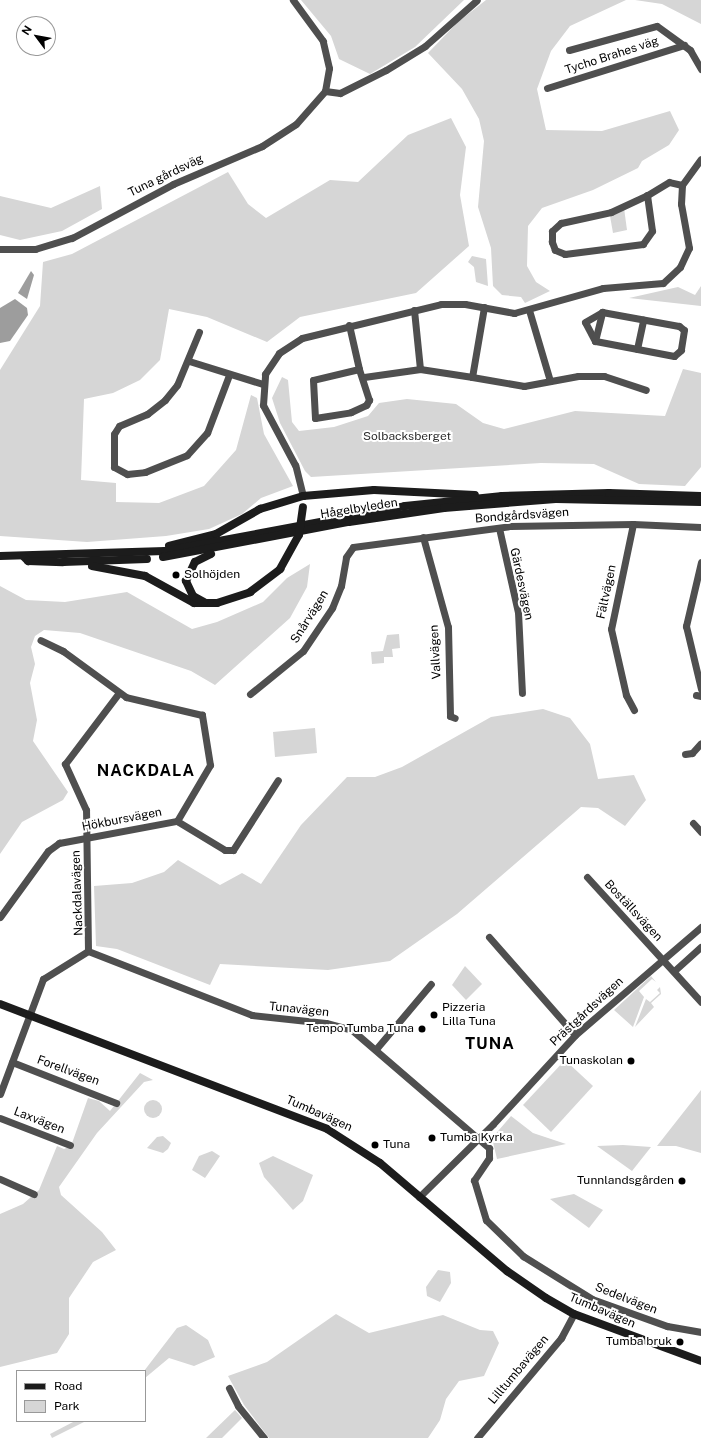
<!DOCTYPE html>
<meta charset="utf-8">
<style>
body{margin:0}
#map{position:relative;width:701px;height:1438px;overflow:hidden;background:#fff;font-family:"Public Sans",sans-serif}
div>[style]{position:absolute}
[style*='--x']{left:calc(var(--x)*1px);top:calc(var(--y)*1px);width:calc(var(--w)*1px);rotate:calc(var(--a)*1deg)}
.green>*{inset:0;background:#d6d6d6}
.round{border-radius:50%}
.water>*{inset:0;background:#9d9d9d}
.minor>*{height:7px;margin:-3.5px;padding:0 3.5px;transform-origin:3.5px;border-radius:3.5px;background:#4f4f4f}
.secondary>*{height:8px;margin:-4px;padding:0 4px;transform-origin:4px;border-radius:4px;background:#1c1c1c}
.secondary-bridge>*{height:8px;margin:-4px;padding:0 4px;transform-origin:4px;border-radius:4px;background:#1c1c1c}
.dots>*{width:11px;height:11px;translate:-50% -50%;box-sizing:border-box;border:2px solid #fff;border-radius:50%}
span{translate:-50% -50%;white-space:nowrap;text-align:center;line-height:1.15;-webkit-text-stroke:4px #fff;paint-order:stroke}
.street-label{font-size:12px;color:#000}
.park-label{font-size:12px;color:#2d2d2d}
.poi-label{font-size:12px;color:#000}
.left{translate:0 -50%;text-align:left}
.right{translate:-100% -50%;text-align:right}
.district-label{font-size:16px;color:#000;font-weight:700;letter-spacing:1px}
.legend{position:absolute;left:16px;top:1370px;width:130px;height:52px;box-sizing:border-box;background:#fff;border:1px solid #999;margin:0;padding:5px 7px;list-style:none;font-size:12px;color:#000}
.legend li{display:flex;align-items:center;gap:8px;height:20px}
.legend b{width:20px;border:1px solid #999}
.north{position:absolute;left:16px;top:16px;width:40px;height:40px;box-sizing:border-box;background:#fff;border:1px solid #999;border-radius:50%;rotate:302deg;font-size:11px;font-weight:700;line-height:16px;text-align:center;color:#000}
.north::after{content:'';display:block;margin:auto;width:14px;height:18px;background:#000;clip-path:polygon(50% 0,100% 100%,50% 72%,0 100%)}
</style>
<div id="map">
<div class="green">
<i style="clip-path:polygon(301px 0,464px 0,415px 47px,370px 74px,339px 59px,331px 36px)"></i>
<i style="clip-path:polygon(486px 0,626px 0,570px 26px,551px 51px,537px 89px,546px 130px,602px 131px,670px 111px,679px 130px,669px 145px,642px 161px,638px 168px,593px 190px,542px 208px,528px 226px,527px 266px,536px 282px,550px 291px,525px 303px,521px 297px,502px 295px,493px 286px,491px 248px,478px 207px,484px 141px,479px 119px,462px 89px,428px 53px,458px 22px)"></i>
<i style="clip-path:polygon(635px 0,701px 0,701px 24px,662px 4px)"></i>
<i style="clip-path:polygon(451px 118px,466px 147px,460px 195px,469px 246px,416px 293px,300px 317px,267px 342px,207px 317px,169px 309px,160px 360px,140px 380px,113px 393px,84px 399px,81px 480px,116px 483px,116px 502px,159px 503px,204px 486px,236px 450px,251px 395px,257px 398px,264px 434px,293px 486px,261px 498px,242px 514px,209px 529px,166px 536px,87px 542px,0 536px,0 370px,40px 306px,43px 262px,72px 254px,228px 172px,248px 204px,266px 218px,330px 180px,358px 182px,408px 135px)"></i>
<i style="clip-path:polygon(100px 186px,102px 209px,62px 231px,20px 240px,0 235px,0 196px,51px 208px)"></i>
<i style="clip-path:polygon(624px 208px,627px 230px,613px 233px,610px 216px)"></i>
<i style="clip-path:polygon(472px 256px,486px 259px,488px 286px,476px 282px,474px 267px,468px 262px)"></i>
<i style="clip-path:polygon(701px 286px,701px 306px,629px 298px,678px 287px,695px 295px)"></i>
<i style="clip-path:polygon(683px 369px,701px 373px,701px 467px,685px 486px,639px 484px,594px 464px,541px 463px,311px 477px,305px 471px,280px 423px,272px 398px,282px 377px,288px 380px,292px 422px,299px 431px,334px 427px,368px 416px,379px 403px,407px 399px,456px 404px,483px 423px,504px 429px,575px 411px,665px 416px)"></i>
<i style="clip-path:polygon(310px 564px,307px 587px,290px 618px,215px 685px,191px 671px,80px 633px,44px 630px,35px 636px,31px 647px,35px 664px,30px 683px,37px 720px,33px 741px,68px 792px,63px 800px,22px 822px,0 854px,0 586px,26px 600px,65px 602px,127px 592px,192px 629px,217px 622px,263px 602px,287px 578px)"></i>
<i style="clip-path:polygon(399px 634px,400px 648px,392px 649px,393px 657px,384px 657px,384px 663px,372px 664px,371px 652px,383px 651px,387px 635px)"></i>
<i style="clip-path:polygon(543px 709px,570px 718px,590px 744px,598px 779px,634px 775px,646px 800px,625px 826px,598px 808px,581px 807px,457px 914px,390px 961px,328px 970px,220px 964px,210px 985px,117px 949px,96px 946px,94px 886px,132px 883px,164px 872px,178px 860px,220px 885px,242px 873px,261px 884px,301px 825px,347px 777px,375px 777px,402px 767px,491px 717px)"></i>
<i style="clip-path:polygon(315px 728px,317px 753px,275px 757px,273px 732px)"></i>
<i style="clip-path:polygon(465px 966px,482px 984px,466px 1000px,452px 985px)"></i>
<i style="clip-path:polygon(651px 976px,656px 982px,652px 979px,639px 991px,644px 997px,633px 1027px,614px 1010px)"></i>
<i style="clip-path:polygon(660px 987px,661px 994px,651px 1003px,654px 1007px,635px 1027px,646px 999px,650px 1002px,660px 993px,657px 990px)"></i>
<i style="clip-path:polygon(565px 1060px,593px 1086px,551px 1132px,523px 1105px)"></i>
<i style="clip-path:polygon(140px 1073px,153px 1080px,144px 1082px,97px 1133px,59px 1187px,61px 1195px,102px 1232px,116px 1250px,93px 1262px,69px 1298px,69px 1334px,57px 1353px,0 1367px,0 1214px,23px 1204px,39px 1190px,57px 1146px,64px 1149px,71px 1146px,88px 1098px,99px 1101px,110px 1111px)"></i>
<i style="clip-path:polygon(701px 1090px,701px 1153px,676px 1146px,657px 1146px)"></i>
<i class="round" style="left:144px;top:1100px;width:18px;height:18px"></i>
<i style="clip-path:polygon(511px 1116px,533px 1133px,566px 1144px,497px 1159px,492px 1138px)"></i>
<i style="clip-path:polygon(163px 1136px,171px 1143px,168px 1149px,163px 1153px,147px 1148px,157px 1137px)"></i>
<i style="clip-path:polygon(623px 1145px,651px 1147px,632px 1171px,597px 1146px)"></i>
<i style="clip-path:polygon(212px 1151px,220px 1156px,205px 1178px,192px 1170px,199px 1156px)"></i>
<i style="clip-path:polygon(273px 1156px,313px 1175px,303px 1201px,293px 1210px,264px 1177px,259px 1163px)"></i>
<i style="clip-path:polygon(574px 1194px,603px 1210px,589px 1228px,550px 1199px)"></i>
<i style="clip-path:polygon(438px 1270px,450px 1272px,451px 1283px,440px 1302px,427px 1296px,426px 1287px)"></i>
<i style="clip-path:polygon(336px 1314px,369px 1333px,443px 1315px,480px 1330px,493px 1331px,499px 1343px,484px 1376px,459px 1381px,446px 1399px,440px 1420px,428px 1438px,269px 1438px,244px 1405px,228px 1376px,267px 1362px)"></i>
<i style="clip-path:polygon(186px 1325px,208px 1340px,215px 1357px,194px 1366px,169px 1358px,145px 1378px,144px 1371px,177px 1328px)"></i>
<i style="clip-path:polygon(235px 1410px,242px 1418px,222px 1438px,206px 1438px)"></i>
<i style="clip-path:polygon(75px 1421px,86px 1421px,52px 1438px,50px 1434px)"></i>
</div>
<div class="water">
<i style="clip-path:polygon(31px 271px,34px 275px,27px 299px,18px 293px)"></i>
<i style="clip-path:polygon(15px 299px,27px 308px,28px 315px,10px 341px,0 343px,0 308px)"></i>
</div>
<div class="minor">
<i style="--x:569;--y:50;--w:91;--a:-15.3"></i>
<i style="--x:657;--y:26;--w:41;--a:36"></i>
<i style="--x:690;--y:50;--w:22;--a:60"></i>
<i style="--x:547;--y:88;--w:144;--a:-17.4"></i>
<i style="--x:325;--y:91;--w:15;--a:8"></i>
<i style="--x:340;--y:93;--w:51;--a:-26.6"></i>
<i style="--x:386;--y:70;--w:46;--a:-31.6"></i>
<i style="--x:425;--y:46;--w:69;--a:-41.5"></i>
<i style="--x:682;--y:185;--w:32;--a:-54"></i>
<i style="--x:0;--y:249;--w:35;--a:0"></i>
<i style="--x:35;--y:249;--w:39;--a:-17"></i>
<i style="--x:72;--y:238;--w:115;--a:-28.1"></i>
<i style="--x:173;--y:184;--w:97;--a:-23.1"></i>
<i style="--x:262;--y:146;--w:40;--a:-32.9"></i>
<i style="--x:296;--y:124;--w:44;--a:-48.7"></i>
<i style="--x:325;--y:91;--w:23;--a:-80"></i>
<i style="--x:329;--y:68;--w:28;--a:-103"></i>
<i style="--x:323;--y:41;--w:51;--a:-126.2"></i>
<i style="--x:484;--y:307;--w:71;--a:99.7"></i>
<i style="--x:472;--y:377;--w:53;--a:9.8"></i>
<i style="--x:524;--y:386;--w:55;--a:-10.5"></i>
<i style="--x:578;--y:376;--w:26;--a:0"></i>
<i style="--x:604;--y:376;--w:44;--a:18.4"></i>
<i style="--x:414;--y:310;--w:59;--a:84.2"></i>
<i style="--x:529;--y:310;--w:74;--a:73.5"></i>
<i style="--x:602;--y:312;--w:78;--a:10.3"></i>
<i style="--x:679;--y:326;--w:6;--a:39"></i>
<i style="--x:684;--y:330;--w:20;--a:99"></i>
<i style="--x:681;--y:350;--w:9;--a:139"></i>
<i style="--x:674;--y:356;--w:80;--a:-169.2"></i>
<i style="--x:595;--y:341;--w:21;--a:-118"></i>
<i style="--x:585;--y:322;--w:20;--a:-30"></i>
<i style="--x:349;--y:325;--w:45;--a:77.2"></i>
<i style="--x:359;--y:369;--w:47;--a:166.6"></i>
<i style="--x:313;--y:380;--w:38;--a:87"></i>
<i style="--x:315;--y:418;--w:36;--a:-9"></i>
<i style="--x:351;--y:412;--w:17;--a:-25"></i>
<i style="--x:366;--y:405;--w:6;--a:-59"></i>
<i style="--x:369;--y:400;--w:33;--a:-108"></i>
<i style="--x:199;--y:332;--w:57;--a:112.5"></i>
<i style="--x:177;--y:385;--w:19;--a:129"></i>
<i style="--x:165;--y:400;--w:23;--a:142"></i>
<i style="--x:147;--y:414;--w:30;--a:157"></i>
<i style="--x:119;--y:426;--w:9;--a:122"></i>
<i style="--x:114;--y:434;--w:33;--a:90"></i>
<i style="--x:114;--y:467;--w:15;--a:28"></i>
<i style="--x:127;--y:474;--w:18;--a:-6"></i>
<i style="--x:145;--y:472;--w:45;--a:-22"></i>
<i style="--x:187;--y:455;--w:30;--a:-48"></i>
<i style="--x:207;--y:433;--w:62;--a:-69.2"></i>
<i style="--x:595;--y:341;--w:30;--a:-76"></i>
<i style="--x:637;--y:349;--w:30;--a:-78"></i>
<i style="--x:189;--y:361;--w:77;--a:17.3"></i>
<i style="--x:364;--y:377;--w:57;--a:-8.1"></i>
<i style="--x:420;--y:369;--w:53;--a:8.7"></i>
<i style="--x:303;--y:496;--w:32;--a:-104"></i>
<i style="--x:295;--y:465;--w:68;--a:-118.1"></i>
<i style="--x:263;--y:405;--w:31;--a:-86"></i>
<i style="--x:265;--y:374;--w:25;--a:-56"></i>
<i style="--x:279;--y:353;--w:27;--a:-33"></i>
<i style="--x:302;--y:338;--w:143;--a:-13.7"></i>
<i style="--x:441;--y:304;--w:24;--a:0"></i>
<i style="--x:465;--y:304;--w:50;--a:10.4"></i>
<i style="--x:514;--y:313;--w:92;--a:-15.7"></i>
<i style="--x:603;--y:288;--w:60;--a:-4.8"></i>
<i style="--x:663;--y:283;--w:23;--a:-43"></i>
<i style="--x:680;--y:267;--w:21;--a:-65"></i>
<i style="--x:689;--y:248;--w:45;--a:-100.3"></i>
<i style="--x:681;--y:204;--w:19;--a:-87"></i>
<i style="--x:682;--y:185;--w:13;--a:-167"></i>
<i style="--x:669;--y:182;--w:26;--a:149"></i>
<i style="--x:647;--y:195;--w:36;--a:82"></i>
<i style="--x:652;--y:231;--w:16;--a:125"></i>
<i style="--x:643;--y:244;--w:79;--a:172.7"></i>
<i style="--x:565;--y:254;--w:11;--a:-158"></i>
<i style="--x:555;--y:250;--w:9;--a:-111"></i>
<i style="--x:552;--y:242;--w:11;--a:-90"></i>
<i style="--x:552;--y:231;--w:12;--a:-42"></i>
<i style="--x:561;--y:223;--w:51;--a:-12.4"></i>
<i style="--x:611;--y:212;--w:40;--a:-25"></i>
<i style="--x:633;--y:524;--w:107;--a:101.8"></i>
<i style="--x:611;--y:629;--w:68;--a:77.2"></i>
<i style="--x:626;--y:695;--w:17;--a:62"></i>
<i style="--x:499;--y:528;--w:86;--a:77.3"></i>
<i style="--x:518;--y:612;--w:81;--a:87.2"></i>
<i style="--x:423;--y:537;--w:93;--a:74.5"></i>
<i style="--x:448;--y:627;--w:89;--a:88.7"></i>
<i style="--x:450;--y:716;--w:5;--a:22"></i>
<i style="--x:701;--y:562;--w:66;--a:103.2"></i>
<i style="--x:686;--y:626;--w:65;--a:76.6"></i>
<i style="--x:250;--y:694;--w:68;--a:-39.1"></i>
<i style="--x:303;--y:651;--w:52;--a:-56"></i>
<i style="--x:332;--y:608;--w:24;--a:-68"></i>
<i style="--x:341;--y:586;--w:29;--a:-80"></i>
<i style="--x:346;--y:557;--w:12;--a:-55"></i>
<i style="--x:353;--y:547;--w:158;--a:-7.6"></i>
<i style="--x:510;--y:526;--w:123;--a:-0.9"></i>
<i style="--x:633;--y:524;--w:68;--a:2.5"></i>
<i style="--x:696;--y:695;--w:5;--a:11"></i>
<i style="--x:685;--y:754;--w:7;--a:-8"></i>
<i style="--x:692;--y:753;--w:13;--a:-48"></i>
<i style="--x:177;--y:821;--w:56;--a:31.1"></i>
<i style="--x:225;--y:850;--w:8;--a:0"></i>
<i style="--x:233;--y:850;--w:83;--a:-57.3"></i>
<i style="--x:693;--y:823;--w:12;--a:48"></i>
<i style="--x:587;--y:877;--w:169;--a:47.6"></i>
<i style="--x:0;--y:917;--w:82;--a:-54"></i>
<i style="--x:48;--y:851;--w:14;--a:-36"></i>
<i style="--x:59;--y:843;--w:120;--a:-10.6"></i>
<i style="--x:177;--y:821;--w:65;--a:-59.5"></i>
<i style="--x:210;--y:765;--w:51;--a:-99.1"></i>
<i style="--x:202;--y:715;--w:78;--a:-166.7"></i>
<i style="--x:126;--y:697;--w:78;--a:-143.9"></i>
<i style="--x:63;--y:651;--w:25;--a:-154"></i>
<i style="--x:489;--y:937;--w:130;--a:48.7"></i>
<i style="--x:88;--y:951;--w:176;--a:21.3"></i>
<i style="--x:252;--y:1015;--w:74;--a:6.2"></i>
<i style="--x:326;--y:1023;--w:27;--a:15"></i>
<i style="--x:352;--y:1030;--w:181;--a:40.7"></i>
<i style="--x:489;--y:1148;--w:10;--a:90"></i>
<i style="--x:489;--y:1158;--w:27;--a:124"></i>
<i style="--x:474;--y:1180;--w:42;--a:73.3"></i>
<i style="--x:486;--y:1220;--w:52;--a:44.2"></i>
<i style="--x:523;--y:1256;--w:81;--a:31.9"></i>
<i style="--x:592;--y:1299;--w:80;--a:19.8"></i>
<i style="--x:667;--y:1326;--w:35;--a:10"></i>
<i style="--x:674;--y:971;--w:36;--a:-42"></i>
<i style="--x:376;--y:1049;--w:85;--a:-49.8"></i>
<i style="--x:12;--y:1062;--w:112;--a:21.5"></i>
<i style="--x:0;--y:1094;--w:123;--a:-69.5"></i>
<i style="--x:43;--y:979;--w:53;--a:-31.9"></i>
<i style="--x:88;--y:951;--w:141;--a:-90.8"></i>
<i style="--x:86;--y:810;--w:51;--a:-114.5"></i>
<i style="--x:65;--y:764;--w:88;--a:-52.9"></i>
<i style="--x:0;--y:1118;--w:75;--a:21.1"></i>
<i style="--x:0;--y:1179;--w:37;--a:24"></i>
<i style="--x:419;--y:1197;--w:104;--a:-44.6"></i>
<i style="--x:493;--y:1124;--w:121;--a:-47.3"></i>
<i style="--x:575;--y:1035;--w:166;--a:-40.6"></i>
<i style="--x:229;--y:1388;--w:20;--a:63"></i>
<i style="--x:238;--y:1406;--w:41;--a:50.9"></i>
<i style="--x:477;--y:1438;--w:131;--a:-50"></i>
<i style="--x:561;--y:1338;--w:27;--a:-62"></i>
</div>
<div class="secondary">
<i style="--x:169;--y:546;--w:49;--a:-14.3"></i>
<i style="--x:216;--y:534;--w:51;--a:-29.6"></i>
<i style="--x:260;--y:509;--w:45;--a:-16.8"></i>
<i style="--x:303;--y:496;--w:71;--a:-4.8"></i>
<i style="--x:374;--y:490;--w:101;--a:2.8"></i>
<i style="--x:0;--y:556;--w:165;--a:-1.7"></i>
<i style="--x:165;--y:551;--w:244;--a:-10.6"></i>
<i style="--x:405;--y:506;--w:98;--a:-5.9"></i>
<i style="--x:502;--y:496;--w:107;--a:-1.6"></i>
<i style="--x:609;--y:493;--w:92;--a:1.9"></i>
<i style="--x:24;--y:557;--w:6;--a:45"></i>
<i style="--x:28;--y:561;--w:35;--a:2"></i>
<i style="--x:63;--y:562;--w:84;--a:-2"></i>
<i style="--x:163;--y:557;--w:189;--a:-10.7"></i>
<i style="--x:349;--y:522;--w:96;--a:-8.4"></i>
<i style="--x:444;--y:508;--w:112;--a:-4.6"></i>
<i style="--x:556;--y:499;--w:145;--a:1.2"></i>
<i style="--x:92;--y:566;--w:54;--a:10.7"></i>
<i style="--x:145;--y:576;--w:56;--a:28.9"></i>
<i style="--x:194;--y:603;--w:23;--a:0"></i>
<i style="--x:217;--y:603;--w:35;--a:-18"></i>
<i style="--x:250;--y:592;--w:38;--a:-37"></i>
<i style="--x:204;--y:602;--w:13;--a:-151"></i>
<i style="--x:193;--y:596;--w:17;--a:-115"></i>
<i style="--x:186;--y:581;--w:21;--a:-65"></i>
<i style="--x:195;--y:562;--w:18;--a:-27"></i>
<i style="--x:0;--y:1004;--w:350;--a:20.9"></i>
<i style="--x:327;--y:1129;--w:63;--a:32.7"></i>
<i style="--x:380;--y:1163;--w:167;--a:40.4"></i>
<i style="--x:507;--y:1271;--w:47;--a:34.7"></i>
<i style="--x:546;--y:1298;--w:32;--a:30"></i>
<i style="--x:574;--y:1314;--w:135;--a:20.3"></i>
</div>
<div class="secondary-bridge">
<i style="--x:280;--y:569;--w:39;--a:-61"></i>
<i style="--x:299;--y:535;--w:28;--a:-82"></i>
</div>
<div class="dots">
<i style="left:176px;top:575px;background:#000"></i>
<i style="left:434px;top:1015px;background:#000"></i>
<i style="left:422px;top:1029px;background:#000"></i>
<i style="left:631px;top:1061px;background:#000"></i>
<i style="left:432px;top:1138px;background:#000"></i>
<i style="left:375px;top:1145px;background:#000"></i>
<i style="left:682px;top:1181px;background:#000"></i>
<i style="left:680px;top:1342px;background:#000"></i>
</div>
<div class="street-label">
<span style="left:612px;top:56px;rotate:-18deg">Tycho Brahes väg</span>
<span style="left:166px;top:176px;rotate:-26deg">Tuna gårdsväg</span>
<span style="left:359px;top:509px;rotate:-9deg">Hågelbyleden</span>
<span style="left:522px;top:516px;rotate:-4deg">Bondgårdsvägen</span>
<span style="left:521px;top:584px;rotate:78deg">Gärdesvägen</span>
<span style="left:607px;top:592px;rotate:-78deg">Fältvägen</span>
<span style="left:310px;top:617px;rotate:-58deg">Snårvägen</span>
<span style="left:436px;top:652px;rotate:-93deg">Vallvägen</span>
<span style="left:122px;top:820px;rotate:-11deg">Hökbursvägen</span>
<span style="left:78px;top:893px;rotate:-92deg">Nackdalavägen</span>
<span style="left:633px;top:911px;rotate:47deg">Boställsvägen</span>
<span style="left:299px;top:1010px;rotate:6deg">Tunavägen</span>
<span style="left:587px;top:1012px;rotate:-43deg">Prästgårdsvägen</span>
<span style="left:68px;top:1071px;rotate:20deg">Forellvägen</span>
<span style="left:319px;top:1114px;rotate:24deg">Tumbavägen</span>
<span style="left:39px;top:1121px;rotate:21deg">Laxvägen</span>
<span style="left:626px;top:1299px;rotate:21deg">Sedelvägen</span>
<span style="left:602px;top:1311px;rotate:23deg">Tumbavägen</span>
<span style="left:519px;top:1370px;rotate:-50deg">Lilltumbavägen</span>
</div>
<div class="park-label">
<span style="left:407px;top:437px">Solbacksberget</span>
</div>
<div class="poi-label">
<span class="left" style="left:184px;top:575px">Solhöjden</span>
<span class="left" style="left:442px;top:1015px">Pizzeria<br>Lilla Tuna</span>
<span class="right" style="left:414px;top:1029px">Tempo Tumba Tuna</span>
<span class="right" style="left:623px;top:1061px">Tunaskolan</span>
<span class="left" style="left:440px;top:1138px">Tumba Kyrka</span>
<span class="left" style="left:383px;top:1145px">Tuna</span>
<span class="right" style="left:674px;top:1181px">Tunnlandsgården</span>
<span class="right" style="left:672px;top:1342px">Tumba bruk</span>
</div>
<div class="district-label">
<span style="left:146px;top:771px">NACKDALA</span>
<span style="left:490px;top:1044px">TUNA</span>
</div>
<ul class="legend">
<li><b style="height:5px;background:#1c1c1c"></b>Road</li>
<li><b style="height:11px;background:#d6d6d6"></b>Park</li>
</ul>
<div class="north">N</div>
</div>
